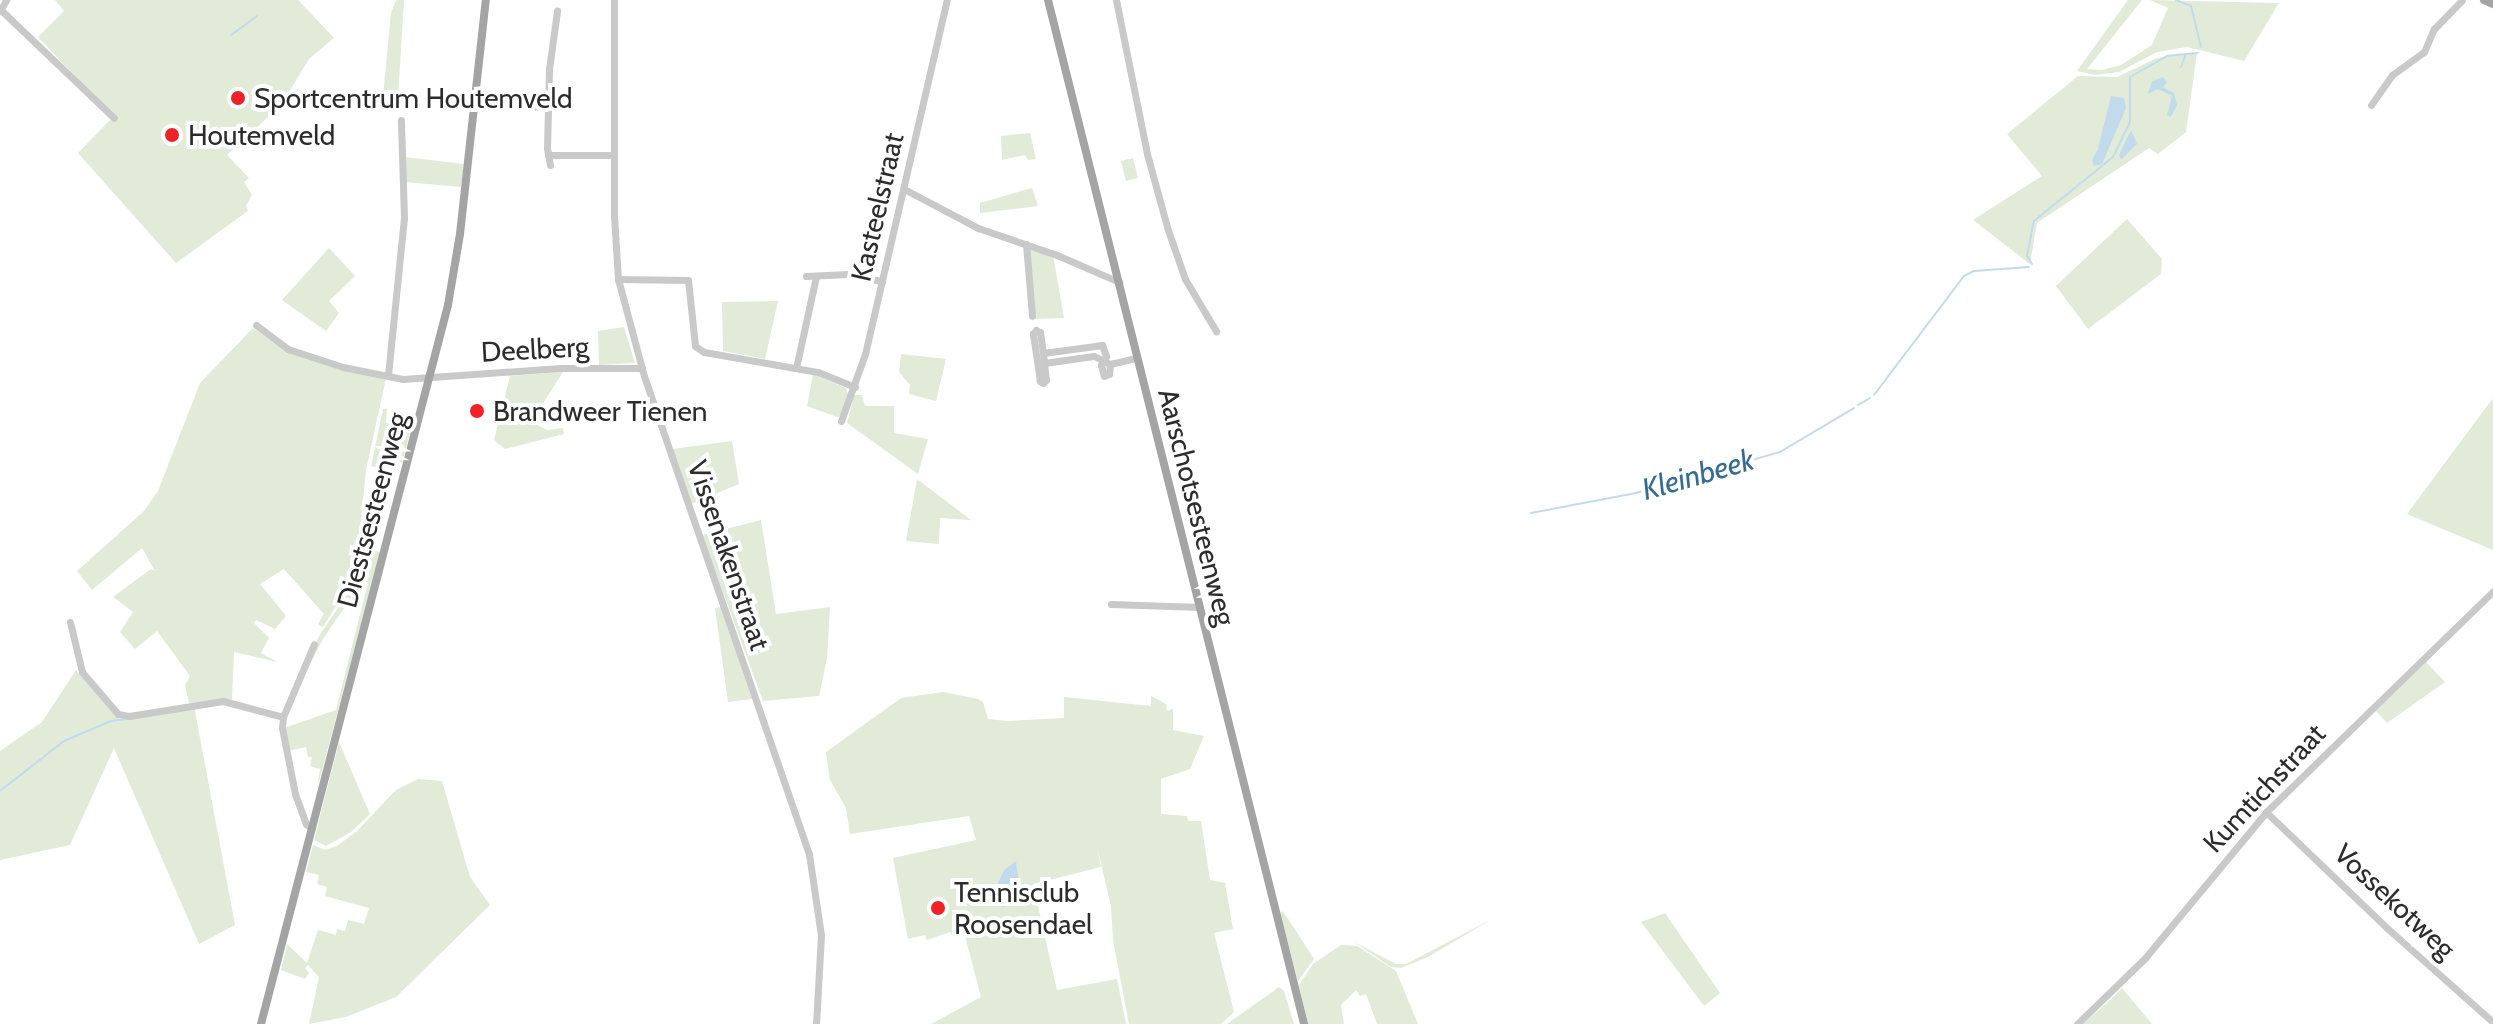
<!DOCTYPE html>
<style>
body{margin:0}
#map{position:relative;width:2493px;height:1024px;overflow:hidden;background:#fff;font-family:Cabin,sans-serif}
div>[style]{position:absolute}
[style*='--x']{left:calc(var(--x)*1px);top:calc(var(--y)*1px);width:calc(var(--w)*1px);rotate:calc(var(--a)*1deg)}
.green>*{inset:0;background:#e1ebd8}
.water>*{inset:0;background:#c2dbec}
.stream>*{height:2px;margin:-1px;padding:0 1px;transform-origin:1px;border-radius:1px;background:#c2dbec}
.minor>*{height:7px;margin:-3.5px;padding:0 3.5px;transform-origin:3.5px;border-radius:3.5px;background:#c9c9c9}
.major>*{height:8px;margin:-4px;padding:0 4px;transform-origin:4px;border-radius:4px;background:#a4a4a4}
.dots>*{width:22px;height:22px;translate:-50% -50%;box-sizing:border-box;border:4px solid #fff;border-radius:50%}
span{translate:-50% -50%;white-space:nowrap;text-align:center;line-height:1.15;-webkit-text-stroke:8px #fff;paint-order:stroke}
.poi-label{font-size:28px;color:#2c2c2c}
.left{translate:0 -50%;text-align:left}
.street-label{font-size:28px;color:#2c2c2c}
.water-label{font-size:30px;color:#366b92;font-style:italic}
</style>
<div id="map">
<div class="green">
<i style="clip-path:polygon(55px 0,298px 0,334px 38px,309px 59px,281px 105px,227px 155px,249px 178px,244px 182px,252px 195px,246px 206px,248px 211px,176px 263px,78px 153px,113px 117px,38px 37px,64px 11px)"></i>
<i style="clip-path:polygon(396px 0,404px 0,398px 97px,382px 107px,391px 13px)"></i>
<i style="clip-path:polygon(2128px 0,2142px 0,2087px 69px,2102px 70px,2121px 65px,2152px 45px,2168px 8px,2150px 0,2279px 3px,2244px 61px,2187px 47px,2157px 52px,2119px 72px,2095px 75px,2077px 71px)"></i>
<i style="clip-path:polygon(2197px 53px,2186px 132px,2158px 154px,2149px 148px,2037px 223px,2030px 264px,1973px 220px,2042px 176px,2007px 134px,2078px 76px,2117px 77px,2157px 58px)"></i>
<i style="clip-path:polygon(1030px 133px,1036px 159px,1028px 160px,1025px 155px,1002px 160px,1001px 136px)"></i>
<i style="clip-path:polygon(404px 157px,464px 164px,461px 187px,405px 182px)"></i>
<i style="clip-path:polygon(1133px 158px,1138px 178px,1126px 181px,1121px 161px)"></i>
<i style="clip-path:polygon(1032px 188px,1038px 206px,980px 213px,980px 203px)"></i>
<i style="clip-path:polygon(2127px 219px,2162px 259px,2161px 274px,2088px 329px,2056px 286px)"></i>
<i style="clip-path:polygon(1028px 247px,1053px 255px,1064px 318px,1034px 319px)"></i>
<i style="clip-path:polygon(329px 248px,355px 276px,329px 301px,339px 313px,326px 331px,282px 300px)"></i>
<i style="clip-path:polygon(778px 301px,765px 359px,723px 351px,722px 302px)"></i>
<i style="clip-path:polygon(624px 327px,635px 363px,599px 365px,598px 331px)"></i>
<i style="clip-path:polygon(253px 328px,283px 349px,386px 378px,366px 470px,357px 559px,348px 587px,323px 627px,318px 624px,324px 614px,284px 569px,260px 584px,286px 616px,275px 629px,256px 620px,254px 623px,269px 638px,261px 653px,277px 662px,234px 652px,232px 700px,189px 703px,185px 685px,190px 676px,157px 631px,135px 649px,120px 632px,133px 612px,113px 597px,151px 569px,155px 571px,142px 548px,92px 590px,77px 571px,144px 511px,158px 491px,200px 383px)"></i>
<i style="clip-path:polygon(901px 354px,946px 359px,936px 401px,909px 394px,910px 385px,899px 372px)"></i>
<i style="clip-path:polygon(563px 372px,531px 422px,547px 430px,563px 428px,564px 434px,505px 449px,494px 440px,510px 376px)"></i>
<i style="clip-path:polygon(813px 374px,846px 388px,848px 394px,841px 416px,837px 417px,807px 406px)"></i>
<i style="clip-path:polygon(854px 395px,862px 395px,865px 406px,894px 406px,894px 433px,928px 439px,918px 474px,847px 423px)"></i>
<i style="clip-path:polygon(2493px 398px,2493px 550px,2407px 514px)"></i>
<i style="clip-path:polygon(383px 409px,387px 409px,386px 423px,411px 429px,402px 463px,395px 458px,400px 429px,386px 428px,379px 468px,371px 466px)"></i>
<i style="clip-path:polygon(732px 441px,739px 484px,691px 504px,672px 449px)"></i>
<i style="clip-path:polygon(917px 479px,971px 520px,940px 518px,939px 544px,906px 541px)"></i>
<i style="clip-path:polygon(761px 520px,776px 614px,830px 607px,827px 659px,819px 696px,763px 701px,702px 535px)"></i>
<i style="clip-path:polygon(363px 523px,367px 525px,367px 546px,380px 553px,317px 789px,320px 769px,310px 766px,312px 757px,308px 757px,306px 747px,288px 751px,284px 728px,336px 710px,368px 583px,361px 575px,351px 598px,323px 639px,299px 685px,319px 636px,350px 590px,360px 556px)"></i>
<i style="clip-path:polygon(721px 607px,752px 699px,728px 702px,715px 608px)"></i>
<i style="clip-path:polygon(2426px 662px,2445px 682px,2387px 723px,2376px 711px)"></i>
<i style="clip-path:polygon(76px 670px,120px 720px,194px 706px,235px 925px,199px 944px,114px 748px,70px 845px,0 860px,0 751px,42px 722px)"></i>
<i style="clip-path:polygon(943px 692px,978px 699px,983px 702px,988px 719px,1006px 721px,1064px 718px,1064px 697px,1151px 706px,1151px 696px,1166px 704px,1167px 711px,1173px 709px,1173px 730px,1204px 736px,1190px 769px,1161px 779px,1161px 814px,1187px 816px,1188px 821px,1201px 821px,1210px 880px,1225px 883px,1233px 929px,1214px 933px,1234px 1012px,1221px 1024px,1129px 1024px,1113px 940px,1111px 906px,1097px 847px,1101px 867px,1033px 884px,1057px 990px,1117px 979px,1126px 1024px,931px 1024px,981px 997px,964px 932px,952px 935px,950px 932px,927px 940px,925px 935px,908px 939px,893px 858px,976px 840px,969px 816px,850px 834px,846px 808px,830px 780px,826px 752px,901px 698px)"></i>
<i style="clip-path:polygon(339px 742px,370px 814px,351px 832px,326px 846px,314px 840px)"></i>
<i style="clip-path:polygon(418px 779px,442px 781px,470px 877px,490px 905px,396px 997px,346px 1017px,309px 1024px,319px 977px,308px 965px,305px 968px,309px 973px,305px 979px,281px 970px,287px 944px,307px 963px,318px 930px,336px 935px,337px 929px,345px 931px,348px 920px,364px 924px,369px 908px,325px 896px,327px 887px,317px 884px,319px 875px,306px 872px,313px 845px,325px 850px,337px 846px,357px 831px,396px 790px)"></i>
<i style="clip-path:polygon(1283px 911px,1314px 959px,1298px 981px,1280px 913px)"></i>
<i style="clip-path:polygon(1665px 913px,1720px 993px,1704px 1006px,1641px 922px)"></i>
<i style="clip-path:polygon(1492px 919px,1428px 957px,1401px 968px,1391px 967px,1354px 942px,1396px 964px,1406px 964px)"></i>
<i style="clip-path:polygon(1341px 945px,1357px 946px,1396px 971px,1418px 1024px,1377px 1024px,1366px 994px,1360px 996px,1356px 990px,1341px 1005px,1344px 1024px,1308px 1024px,1299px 985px,1313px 964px)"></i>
<i style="clip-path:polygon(1279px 987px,1284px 991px,1294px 1024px,1227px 1024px)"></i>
<i style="clip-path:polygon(2122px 988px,2152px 1024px,2083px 1024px,2110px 1000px)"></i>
</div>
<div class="water">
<i style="clip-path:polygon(2163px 77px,2167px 82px,2163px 87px,2174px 93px,2177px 105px,2171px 117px,2167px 115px,2172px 96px,2158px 89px,2148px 94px,2152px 81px)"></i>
<i style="clip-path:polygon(2111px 96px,2124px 98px,2126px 108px,2102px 164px,2094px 166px,2092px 160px,2098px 149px)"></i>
<i style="clip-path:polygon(2131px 130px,2137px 144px,2121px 160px,2119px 155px)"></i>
<i style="clip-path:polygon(1016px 861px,1019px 883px,1013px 887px,1014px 904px,1002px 907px,998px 883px,1004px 870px)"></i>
</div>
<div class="stream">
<i style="--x:2176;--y:0;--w:16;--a:22"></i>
<i style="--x:2191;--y:6;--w:42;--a:76.3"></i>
<i style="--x:231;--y:35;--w:32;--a:-36"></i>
<i style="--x:2181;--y:67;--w:14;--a:-69"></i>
<i style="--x:2032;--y:264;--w:9;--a:-122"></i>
<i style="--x:2027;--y:256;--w:36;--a:-79"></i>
<i style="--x:2034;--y:221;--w:102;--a:-39"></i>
<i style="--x:2113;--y:157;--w:39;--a:-64"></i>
<i style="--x:2130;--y:122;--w:45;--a:-90"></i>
<i style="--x:2130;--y:77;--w:43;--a:-29.6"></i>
<i style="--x:2167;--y:56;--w:31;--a:-6"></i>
<i style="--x:1874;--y:395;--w:149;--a:-52.9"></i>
<i style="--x:1964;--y:276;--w:11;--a:-27"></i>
<i style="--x:1974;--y:271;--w:55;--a:-4.2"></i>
<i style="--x:1858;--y:405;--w:14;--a:-30"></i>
<i style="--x:1531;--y:513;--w:107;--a:-10.8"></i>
<i style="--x:1636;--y:493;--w:150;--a:-15.9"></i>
<i style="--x:1780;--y:452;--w:86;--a:-30.7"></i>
<i style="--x:0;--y:791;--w:81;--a:-38"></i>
<i style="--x:64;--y:741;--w:51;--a:-23.1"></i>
<i style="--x:111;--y:721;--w:15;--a:-8"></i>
</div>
<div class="minor">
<i style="--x:614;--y:0;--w:216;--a:90"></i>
<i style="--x:614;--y:216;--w:63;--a:86.4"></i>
<i style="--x:618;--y:279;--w:100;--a:75"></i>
<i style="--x:644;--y:376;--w:506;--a:70.96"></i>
<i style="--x:809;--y:854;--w:82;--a:81.6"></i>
<i style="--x:821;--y:935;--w:89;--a:93.2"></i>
<i style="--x:1116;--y:0;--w:157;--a:78.6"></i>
<i style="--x:1147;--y:154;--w:79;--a:74.6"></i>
<i style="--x:1168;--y:230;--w:52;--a:70.9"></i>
<i style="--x:1185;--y:279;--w:61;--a:59.2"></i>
<i style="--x:1;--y:10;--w:156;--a:43.7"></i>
<i style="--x:0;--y:11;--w:13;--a:-61"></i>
<i style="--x:2371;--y:105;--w:37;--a:-55"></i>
<i style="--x:2392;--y:75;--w:39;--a:-36"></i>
<i style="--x:2424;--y:52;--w:25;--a:-67"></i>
<i style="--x:2434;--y:29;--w:40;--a:-46"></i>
<i style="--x:521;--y:106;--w:27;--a:2"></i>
<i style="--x:548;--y:155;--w:66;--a:0"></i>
<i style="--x:550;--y:165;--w:17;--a:-100"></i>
<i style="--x:547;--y:148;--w:79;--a:-88.5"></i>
<i style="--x:549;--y:69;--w:59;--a:-82.1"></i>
<i style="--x:904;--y:189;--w:84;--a:27.8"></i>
<i style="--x:978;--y:228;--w:83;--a:18.9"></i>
<i style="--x:1057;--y:255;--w:68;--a:23.5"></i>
<i style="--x:1026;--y:244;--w:72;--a:85.2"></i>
<i style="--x:806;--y:276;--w:42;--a:-2.7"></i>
<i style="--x:848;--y:274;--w:35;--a:12"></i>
<i style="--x:618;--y:279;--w:70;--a:0.8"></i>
<i style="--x:688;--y:280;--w:66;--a:83.9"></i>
<i style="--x:695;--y:346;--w:11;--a:34"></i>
<i style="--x:704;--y:352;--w:116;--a:10"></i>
<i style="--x:818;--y:372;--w:40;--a:22"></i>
<i style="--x:256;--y:325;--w:40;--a:37"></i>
<i style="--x:288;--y:349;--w:58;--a:18.1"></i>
<i style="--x:343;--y:367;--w:61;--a:11.3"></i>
<i style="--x:403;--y:379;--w:158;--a:-4"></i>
<i style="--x:561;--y:368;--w:81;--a:0"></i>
<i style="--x:1036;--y:330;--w:4;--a:27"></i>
<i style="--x:1040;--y:332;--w:21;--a:82"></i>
<i style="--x:1043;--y:353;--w:27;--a:84"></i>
<i style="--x:1046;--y:380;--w:4;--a:135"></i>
<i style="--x:1043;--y:383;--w:4;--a:-146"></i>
<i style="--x:1040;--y:381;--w:48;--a:-98.5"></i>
<i style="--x:1033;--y:334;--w:5;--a:-53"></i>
<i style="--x:1043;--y:353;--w:60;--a:-7.7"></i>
<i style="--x:1102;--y:345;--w:12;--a:70"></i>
<i style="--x:1106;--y:356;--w:10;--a:119"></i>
<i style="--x:1101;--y:365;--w:11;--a:75"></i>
<i style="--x:1104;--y:376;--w:5;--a:-22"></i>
<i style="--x:1109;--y:374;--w:10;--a:-84"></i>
<i style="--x:1044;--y:363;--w:50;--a:-8"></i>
<i style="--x:1094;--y:356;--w:18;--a:27"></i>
<i style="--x:1110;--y:364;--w:28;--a:-13"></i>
<i style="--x:796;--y:368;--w:94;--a:-77.7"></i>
<i style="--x:388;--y:375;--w:158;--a:-84.2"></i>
<i style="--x:404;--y:218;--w:98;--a:-91.8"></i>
<i style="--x:841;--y:421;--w:71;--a:-70.3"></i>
<i style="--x:865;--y:354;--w:363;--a:-77"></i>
<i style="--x:1111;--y:604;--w:89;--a:1.9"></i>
<i style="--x:70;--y:622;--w:51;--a:76.5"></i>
<i style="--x:82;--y:672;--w:55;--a:49.4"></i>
<i style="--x:118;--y:714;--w:11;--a:10"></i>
<i style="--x:129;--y:716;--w:95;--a:-9.1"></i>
<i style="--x:223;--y:701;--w:62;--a:14.9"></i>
<i style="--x:2266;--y:812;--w:168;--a:43.8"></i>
<i style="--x:2387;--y:928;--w:142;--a:41.6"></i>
<i style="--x:312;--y:828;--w:7;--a:-146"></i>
<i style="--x:306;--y:824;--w:32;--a:-110"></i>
<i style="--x:295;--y:794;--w:67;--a:-101.1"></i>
<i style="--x:282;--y:728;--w:11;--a:-85"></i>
<i style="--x:283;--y:717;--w:79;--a:-67"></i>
<i style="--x:2077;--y:1024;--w:95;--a:-44.1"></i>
<i style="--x:2145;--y:958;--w:190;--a:-50.3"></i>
<i style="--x:2266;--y:812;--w:317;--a:-44.2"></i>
</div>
<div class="major">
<i style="--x:1048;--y:0;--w:1056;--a:75.96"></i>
<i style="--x:2484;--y:0;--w:10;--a:24"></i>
<i style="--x:261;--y:1024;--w:743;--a:-75.42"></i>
<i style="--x:448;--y:305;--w:72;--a:-80.4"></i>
<i style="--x:460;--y:234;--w:235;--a:-83.7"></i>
</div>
<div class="dots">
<i style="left:238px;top:98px;background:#ef222a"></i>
<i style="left:172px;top:135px;background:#ef222a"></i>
<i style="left:477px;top:411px;background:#ef222a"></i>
<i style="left:938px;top:908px;background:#ef222a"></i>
</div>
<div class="poi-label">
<span class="left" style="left:254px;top:98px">Sportcentrum Houtemveld</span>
<span class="left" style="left:188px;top:135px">Houtemveld</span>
<span class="left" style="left:493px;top:411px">Brandweer Tienen</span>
<span class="left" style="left:954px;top:908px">Tennisclub<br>Roosendael</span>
</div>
<div class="street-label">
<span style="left:877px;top:207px;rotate:-77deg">Kasteelstraat</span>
<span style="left:535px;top:349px;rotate:-3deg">Deelberg</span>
<span style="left:1197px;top:507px;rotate:76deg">Aarschotsesteenweg</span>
<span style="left:372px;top:510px;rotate:-75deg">Diestsesteenweg</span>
<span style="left:729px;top:555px;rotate:71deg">Vissenakenstraat</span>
<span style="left:2264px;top:788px;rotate:-47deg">Kumtichstraat</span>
<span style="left:2395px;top:901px;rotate:43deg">Vossekotweg</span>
</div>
<div class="water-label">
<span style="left:1698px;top:475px;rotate:-16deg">Kleinbeek</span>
</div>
</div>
